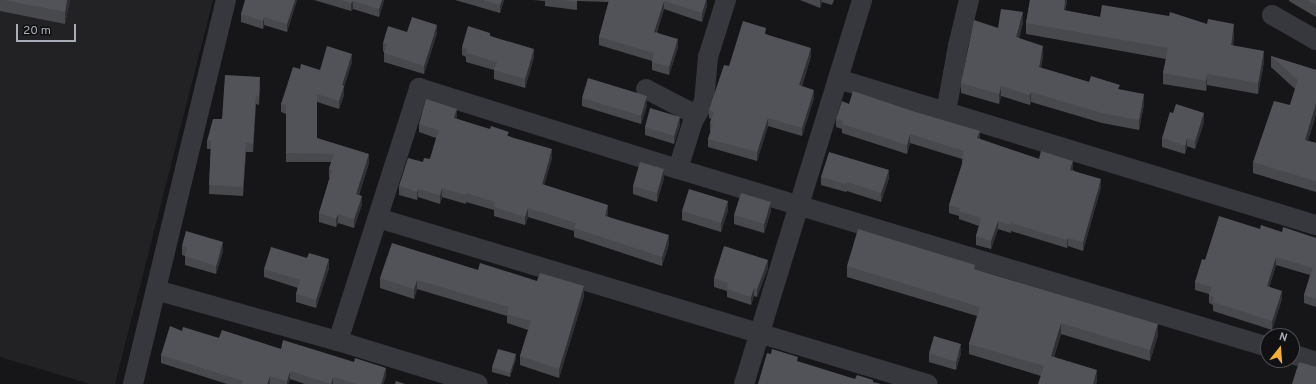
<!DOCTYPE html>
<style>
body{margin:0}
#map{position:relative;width:1316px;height:384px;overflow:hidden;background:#161618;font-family:Overpass,sans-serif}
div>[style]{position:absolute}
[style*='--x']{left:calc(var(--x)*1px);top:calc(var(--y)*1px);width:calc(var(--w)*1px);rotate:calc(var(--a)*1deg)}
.built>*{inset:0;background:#222225}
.minor>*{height:20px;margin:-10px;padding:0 10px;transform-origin:10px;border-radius:10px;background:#37383d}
.wall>*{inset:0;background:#47494d}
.shaded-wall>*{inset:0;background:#2f3033}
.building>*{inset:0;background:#525359}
span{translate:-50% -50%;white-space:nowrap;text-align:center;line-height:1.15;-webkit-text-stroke:3.5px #111113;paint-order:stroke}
.north{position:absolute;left:1260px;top:328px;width:40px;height:40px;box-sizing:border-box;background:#111113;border:1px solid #4d4f55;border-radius:50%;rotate:17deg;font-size:11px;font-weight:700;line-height:16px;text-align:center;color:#a8adb8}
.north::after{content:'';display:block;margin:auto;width:14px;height:18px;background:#f2b134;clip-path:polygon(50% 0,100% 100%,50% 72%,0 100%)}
.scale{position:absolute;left:16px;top:24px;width:60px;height:18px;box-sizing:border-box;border:2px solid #a8adb8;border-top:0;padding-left:5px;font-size:12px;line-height:14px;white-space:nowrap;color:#a8adb8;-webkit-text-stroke:3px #111113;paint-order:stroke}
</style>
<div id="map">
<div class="built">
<i style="clip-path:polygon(0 0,213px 0,115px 384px,90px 384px,0 357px)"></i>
</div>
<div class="minor">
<i style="--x:1272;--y:15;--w:51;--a:29.6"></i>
<i style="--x:838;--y:79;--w:500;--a:17"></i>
<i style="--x:646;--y:89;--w:56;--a:27.5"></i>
<i style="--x:946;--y:112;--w:67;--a:-79.7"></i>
<i style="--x:958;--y:46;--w:47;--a:-76.6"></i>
<i style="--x:678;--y:169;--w:616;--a:16.79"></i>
<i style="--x:378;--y:218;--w:574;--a:16.82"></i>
<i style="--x:156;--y:290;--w:189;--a:15.7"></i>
<i style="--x:338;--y:341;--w:146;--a:17.1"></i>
<i style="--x:338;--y:341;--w:266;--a:-72.2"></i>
<i style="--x:419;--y:88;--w:271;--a:17.4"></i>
<i style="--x:678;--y:169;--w:50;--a:-72.6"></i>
<i style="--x:693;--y:121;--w:22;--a:-60"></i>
<i style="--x:704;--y:102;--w:45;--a:-84.9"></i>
<i style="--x:708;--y:57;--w:60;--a:-72.5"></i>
<i style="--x:1292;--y:354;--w:25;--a:18"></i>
<i style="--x:133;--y:384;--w:395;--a:-76.4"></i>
<i style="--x:744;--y:384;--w:402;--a:-72.9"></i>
</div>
<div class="wall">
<i style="clip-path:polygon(0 0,70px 0,65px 24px,0 11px)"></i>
<i style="clip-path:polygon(297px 0,287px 32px,264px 25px,263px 29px,241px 22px,241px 14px)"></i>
<i style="clip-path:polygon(314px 0,384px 0,379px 17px,353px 9px,351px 11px)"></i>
<i style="clip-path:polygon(455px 0,504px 0,500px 13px)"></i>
<i style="clip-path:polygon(533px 0,707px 0,707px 6px,702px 22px,664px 9px,657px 32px,678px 47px,669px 75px,652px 70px,652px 61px,599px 45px,599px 37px,609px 2px,577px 1px,577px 10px,545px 6px,545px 1px)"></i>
<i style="clip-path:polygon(800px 0,834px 0,832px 5px,822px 2px,820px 8px)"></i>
<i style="clip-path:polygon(1030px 0,1067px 0,1065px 11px,1100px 17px,1234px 35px,1233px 46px,1264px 62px,1258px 94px,1207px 85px,1206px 91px,1163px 84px,1163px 73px,1166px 59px,1026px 34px,1026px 23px)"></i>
<i style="clip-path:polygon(1289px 0,1316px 0,1316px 17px,1289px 1px)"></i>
<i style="clip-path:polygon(1023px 22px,1019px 38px,1043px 56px,1041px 68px,1089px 82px,1120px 90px,1144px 104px,1139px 130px,1102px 123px,1031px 102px,1030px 105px,1001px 96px,999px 104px,961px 93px,961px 83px,998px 28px)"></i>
<i style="clip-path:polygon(407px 32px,437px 33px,424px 74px,384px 62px,384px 52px,383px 51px,383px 43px)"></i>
<i style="clip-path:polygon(766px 34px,811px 56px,802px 86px,814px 98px,802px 136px,768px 126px,757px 161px,708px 147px,708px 139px,711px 132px,710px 131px,710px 123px,711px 119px,709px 118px,709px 110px,729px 66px)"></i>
<i style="clip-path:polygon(490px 36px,534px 57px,525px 88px,494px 79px,494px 70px,466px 62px,466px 57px,462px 55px,462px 47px)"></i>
<i style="clip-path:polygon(1271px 56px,1316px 70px,1316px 114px,1308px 141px,1316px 143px,1316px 192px,1253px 173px,1253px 162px,1290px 105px,1295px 89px,1271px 67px)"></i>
<i style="clip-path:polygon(352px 62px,344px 87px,344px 95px,339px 109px,317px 102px,317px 138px,369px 163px,359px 195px,362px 204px,354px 228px,338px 223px,336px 227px,319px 222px,319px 213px,330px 177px,329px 177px,329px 169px,331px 162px,286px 162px,286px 114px,281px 112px,281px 104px,300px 69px,320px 70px)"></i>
<i style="clip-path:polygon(260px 85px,259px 105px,256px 104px,253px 152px,246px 152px,243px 196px,209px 194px,211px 149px,207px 149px,207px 141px,222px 119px)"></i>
<i style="clip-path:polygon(582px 98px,647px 105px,641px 124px,582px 106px)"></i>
<i style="clip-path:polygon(457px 118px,457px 119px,509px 136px,552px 158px,544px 185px,608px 213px,607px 216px,669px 244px,662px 266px,574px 237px,574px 231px,528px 217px,525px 225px,494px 216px,494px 210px,466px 202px,466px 204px,442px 197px,440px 204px,418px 197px,417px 200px,399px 195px,399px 186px,423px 162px,430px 159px,436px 138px,419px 132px,419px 124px)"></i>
<i style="clip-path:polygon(836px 119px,980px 139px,1039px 159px,1073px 169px,1073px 170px,1101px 187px,1083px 251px,1068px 246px,1067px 248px,1011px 231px,1011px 233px,998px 229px,991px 249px,976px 245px,976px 236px,979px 226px,959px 219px,959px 216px,949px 213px,949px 205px,962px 164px,962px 159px,910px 143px,907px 154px,842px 133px,842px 129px,836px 127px)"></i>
<i style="clip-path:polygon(1204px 122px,1195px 149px,1187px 146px,1185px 154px,1162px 147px,1162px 138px)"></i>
<i style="clip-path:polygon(680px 125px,674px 144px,645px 135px,645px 127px)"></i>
<i style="clip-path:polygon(821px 177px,889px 178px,881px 202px,847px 191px,846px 192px,821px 185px)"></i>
<i style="clip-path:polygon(664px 178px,657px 202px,633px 194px,633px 186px)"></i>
<i style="clip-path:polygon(728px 210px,721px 232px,682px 220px,682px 211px)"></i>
<i style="clip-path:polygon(771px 211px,764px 233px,734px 224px,734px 215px)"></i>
<i style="clip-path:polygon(1260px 229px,1316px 238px,1316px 307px,1304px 303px,1304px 295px,1310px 275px,1276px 265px,1269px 287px,1282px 299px,1272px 330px,1213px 311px,1213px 305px,1209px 303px,1209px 294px,1195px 290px,1195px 282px,1205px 260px)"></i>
<i style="clip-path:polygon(182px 246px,223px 251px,216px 274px,185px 265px,185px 256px,182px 255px)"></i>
<i style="clip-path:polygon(847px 266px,975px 269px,1158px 335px,1150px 361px,1061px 334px,1054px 357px,1097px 380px,1096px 384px,1038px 384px,1041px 376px,969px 354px,969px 344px,977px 316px,847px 277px)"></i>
<i style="clip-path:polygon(329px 268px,316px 308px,296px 302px,296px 294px,298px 288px,264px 277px,264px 269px)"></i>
<i style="clip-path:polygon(768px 268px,757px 297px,754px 296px,751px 305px,727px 297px,727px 291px,714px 287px,714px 278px)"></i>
<i style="clip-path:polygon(478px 270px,584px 296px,559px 378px,520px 365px,520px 356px,528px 330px,507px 323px,507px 316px,417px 289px,414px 299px,380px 288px,380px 278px)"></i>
<i style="clip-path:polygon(182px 331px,219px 338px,281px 349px,386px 376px,383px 384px,305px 384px,290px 379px,288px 384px,227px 384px,161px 363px,161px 355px)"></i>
<i style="clip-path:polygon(929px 353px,961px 353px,956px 370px,929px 362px)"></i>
<i style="clip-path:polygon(516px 359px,510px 377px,492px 372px,492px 367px)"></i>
</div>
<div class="shaded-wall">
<i style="clip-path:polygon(67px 0,70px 0,65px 24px,65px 12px)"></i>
<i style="clip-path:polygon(295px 0,297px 0,287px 32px,287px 24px)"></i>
<i style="clip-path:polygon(382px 0,384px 0,379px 17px,379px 9px)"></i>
<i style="clip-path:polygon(502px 0,504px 0,500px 13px,500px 5px)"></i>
<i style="clip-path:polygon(706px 0,707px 0,707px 6px,702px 22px,702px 13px)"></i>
<i style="clip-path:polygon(820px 0,822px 0,822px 2px,820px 8px)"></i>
<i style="clip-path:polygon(1065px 0,1067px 0,1064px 21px,1064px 10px)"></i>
<i style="clip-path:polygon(353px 1px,353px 9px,351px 11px,351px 3px)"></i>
<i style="clip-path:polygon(664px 1px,664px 9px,654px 40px,654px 32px)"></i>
<i style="clip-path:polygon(1023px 12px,1023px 22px,1016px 47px,1016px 37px)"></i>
<i style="clip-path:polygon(264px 17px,264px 25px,263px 29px,263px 21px)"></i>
<i style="clip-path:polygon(1234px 24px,1234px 35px,1231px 56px,1231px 45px)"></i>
<i style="clip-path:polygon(437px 25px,437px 33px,424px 74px,424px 66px)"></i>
<i style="clip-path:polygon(678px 39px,678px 47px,669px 75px,669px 67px)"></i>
<i style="clip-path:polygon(1043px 46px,1043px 56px,1039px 77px,1039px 67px)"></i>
<i style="clip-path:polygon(811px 48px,811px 56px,799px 93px,799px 85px)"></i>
<i style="clip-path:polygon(534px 49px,534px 57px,525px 88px,525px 79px)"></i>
<i style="clip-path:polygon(1264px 51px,1264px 62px,1258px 94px,1258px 83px)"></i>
<i style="clip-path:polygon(352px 54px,352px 62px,344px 87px,344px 95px,339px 109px,339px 101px,342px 85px)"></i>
<i style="clip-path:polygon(1207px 74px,1207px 85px,1206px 91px,1206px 81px)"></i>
<i style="clip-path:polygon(260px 77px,260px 85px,259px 105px,259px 97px)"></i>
<i style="clip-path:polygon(1001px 86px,1001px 96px,999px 104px,999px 94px)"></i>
<i style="clip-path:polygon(814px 90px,814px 98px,802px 136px,802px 128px)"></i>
<i style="clip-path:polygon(1031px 92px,1031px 102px,1030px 105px,1030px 95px)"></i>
<i style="clip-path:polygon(1144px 94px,1144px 104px,1139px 130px,1139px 120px)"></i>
<i style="clip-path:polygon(256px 95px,256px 104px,253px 152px,253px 144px)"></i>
<i style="clip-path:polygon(647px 96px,647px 105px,641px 124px,641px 116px)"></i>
<i style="clip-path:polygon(1316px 103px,1316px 114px,1305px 151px,1305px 140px)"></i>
<i style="clip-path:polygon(457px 109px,457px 118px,454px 127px,454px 118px)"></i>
<i style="clip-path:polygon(1204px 113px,1204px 122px,1195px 149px,1195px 141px)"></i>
<i style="clip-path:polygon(680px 117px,680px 125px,674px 144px,674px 136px)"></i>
<i style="clip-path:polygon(768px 118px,768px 126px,757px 161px,757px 152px)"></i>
<i style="clip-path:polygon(980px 131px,980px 140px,977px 138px)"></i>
<i style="clip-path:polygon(910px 134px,910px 143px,907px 154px,907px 145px)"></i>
<i style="clip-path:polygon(1187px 138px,1187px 146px,1185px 154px,1185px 146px)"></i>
<i style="clip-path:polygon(246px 143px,246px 152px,243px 196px,243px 187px)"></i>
<i style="clip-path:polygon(552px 149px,552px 158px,542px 193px,542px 184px)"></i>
<i style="clip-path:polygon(369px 154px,369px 163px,356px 203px,356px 194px)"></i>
<i style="clip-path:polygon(1073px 161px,1073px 169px,1070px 178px,1070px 170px)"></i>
<i style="clip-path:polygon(664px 169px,664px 178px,657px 202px,657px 193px)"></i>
<i style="clip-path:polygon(889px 170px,889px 178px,881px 202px,881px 193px)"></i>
<i style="clip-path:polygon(1101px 179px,1101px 187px,1083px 251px,1083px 242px)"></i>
<i style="clip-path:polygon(442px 188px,442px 197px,440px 204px,440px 195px)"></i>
<i style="clip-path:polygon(418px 189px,418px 197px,417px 200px,417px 192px)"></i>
<i style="clip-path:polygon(362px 196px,362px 204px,354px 228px,354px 219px)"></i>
<i style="clip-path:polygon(728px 201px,728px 210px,721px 232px,721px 223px)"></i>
<i style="clip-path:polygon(771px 202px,771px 211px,764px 233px,764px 224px)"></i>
<i style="clip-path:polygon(608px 205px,608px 213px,605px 224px,605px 216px)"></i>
<i style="clip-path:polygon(528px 208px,528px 217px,525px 225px,525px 217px)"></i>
<i style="clip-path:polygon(338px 214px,338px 223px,336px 227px,336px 219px)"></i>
<i style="clip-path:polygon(998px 221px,998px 229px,991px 249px,991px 241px)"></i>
<i style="clip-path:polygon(669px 235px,669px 244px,662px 266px,662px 257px)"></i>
<i style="clip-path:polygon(1068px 238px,1068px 246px,1067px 248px,1067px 240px)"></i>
<i style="clip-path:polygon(223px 242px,223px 251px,216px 274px,216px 266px)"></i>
<i style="clip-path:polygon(1276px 257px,1276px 265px,1267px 295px,1267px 286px)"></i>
<i style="clip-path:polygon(329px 259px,329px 268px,316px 308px,316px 300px)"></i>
<i style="clip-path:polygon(768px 260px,768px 268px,757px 297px,757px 289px)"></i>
<i style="clip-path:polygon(417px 280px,417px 289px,414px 299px,414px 289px)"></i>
<i style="clip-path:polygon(584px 286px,584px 296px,559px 378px,559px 369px)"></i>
<i style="clip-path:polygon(754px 288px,754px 296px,751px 305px,751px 297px)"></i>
<i style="clip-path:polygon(1282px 291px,1282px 299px,1272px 330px,1272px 321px)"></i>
<i style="clip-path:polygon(1061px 323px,1061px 334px,1051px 366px,1051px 356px)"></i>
<i style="clip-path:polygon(1158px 324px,1158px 335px,1150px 361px,1150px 350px)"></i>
<i style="clip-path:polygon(961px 344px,961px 353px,956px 370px,956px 362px)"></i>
<i style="clip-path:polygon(516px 354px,516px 359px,510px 377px,510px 373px)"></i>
<i style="clip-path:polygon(386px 368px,386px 376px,383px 384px,381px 384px)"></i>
<i style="clip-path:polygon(1097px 370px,1097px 380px,1096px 384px,1093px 384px)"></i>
<i style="clip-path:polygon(290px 371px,290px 379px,288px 384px,287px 384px,287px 381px)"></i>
<i style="clip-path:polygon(270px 376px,270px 384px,267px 384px)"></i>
<i style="clip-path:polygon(333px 377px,333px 384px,331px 384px)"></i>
</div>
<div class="building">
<i style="clip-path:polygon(4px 0,67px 0,65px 12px)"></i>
<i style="clip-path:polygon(245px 0,295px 0,287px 24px,264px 17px,263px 21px,241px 14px)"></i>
<i style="clip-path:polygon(341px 0,382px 0,379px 9px,353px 1px,351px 3px)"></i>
<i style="clip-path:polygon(483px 0,502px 0,500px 5px)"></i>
<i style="clip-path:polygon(562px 0,577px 0,577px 2px)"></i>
<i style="clip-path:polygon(609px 0,706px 0,702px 13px,664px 1px,654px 32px,678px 39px,669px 67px,652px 62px,654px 53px,599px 37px)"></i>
<i style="clip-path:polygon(1030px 0,1065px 0,1064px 10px,1100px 17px,1102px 5px,1169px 16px,1170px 12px,1207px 24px,1208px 19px,1234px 24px,1231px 45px,1264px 51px,1258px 83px,1207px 74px,1206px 81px,1163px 73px,1168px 48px,1026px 23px)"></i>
<i style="clip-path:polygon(1307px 0,1316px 0,1316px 5px)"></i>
<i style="clip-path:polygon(1001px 9px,1023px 12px,1016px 37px,1043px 46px,1039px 67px,1089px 82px,1091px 76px,1120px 85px,1118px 89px,1144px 94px,1139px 120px,1102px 113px,1031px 92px,1030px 95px,1001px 86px,999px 94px,961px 83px,974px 20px,998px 28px)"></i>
<i style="clip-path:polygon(412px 17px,437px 25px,424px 66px,384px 53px,387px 44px,383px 43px,388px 26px,407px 32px)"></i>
<i style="clip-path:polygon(743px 21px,766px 28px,765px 34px,811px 48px,799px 85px,814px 90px,802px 128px,768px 118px,757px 152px,708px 139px,713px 124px,710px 123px,714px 112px,709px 110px,724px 65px,729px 66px)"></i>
<i style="clip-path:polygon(468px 26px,490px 33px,490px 36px,534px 49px,525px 79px,494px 70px,497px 62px,466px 53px,468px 49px,462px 47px)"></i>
<i style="clip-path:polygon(327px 46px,352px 54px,342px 85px,344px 86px,339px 101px,317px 94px,317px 138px,369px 154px,356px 194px,362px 196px,354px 219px,338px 214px,336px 219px,319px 213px,332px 170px,329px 169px,334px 154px,286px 153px,286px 105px,281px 104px,293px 67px,300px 69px,301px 64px,320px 70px)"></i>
<i style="clip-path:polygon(1271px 56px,1316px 70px,1316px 103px,1305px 140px,1316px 143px,1316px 181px,1253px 162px,1274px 101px,1290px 105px,1298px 80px)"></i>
<i style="clip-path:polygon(225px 75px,260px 77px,259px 97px,256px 95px,253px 144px,246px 143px,243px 187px,209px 185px,211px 141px,207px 141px,213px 119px,222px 119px)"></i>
<i style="clip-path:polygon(588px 78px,647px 96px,641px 116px,582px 98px)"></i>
<i style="clip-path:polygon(853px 91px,912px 111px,980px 131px,977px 138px,1039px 159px,1041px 151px,1073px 161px,1070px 170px,1101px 179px,1083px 242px,1068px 238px,1067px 240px,1011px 223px,1011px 225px,998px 221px,991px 241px,976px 236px,981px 218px,959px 211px,960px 208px,949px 205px,964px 158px,962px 158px,964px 151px,910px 134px,907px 145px,842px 124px,843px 121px,836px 119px,842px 101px,849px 104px)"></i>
<i style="clip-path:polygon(426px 99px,457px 109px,454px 118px,490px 129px,491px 126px,509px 132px,507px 136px,552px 149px,542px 184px,608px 205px,605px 216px,669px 235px,662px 257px,574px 228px,576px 223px,528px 208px,525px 217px,494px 207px,495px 202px,466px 193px,466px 195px,442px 188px,440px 195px,418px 189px,417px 192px,399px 186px,408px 158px,423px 162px,424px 158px,430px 159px,439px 130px,419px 124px)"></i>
<i style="clip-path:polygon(1176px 104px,1204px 113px,1195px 141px,1187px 138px,1185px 146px,1162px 138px,1170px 112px,1173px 113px)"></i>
<i style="clip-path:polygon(650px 108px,680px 117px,674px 136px,645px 127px)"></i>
<i style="clip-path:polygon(829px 152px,889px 170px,881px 193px,847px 182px,846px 184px,821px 177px)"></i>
<i style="clip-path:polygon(640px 162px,664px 169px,657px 193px,633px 186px)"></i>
<i style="clip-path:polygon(689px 189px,728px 201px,721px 223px,682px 211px)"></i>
<i style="clip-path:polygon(741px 193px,771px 202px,764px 224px,734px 215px)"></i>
<i style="clip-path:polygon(1219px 216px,1260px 229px,1261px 225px,1282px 232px,1283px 227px,1316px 238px,1316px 299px,1304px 295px,1313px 268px,1276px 257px,1267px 286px,1282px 291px,1272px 321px,1213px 302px,1214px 297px,1209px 295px,1212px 287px,1195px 282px,1202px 259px,1205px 260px)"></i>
<i style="clip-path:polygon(858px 229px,975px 265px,974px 269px,1158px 324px,1150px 350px,1061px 323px,1051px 356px,1097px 370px,1093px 384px,1038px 384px,1044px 366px,969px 344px,980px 307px,847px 266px)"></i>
<i style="clip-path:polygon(186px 231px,223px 242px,216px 266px,185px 256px,187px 248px,182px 246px)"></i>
<i style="clip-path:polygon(392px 243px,478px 270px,480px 263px,537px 281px,540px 273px,584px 286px,559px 369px,520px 356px,531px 321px,507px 314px,509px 307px,417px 280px,414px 289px,380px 278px)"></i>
<i style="clip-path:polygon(724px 246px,768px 260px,757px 289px,754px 288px,751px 297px,727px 289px,728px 283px,714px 278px)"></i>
<i style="clip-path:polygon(271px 247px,307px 258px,309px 253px,329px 259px,316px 300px,296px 294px,300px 280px,264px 269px)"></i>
<i style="clip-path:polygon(170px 326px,182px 331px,183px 327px,219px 338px,222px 330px,281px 349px,283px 340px,354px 362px,355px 358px,386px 368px,381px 384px,357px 384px,333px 377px,331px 384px,290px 371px,287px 381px,270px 376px,267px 384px,242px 384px,243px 381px,161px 355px)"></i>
<i style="clip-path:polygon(934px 336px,961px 344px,956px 362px,929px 353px)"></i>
<i style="clip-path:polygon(498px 349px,516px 354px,510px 373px,492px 367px)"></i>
<i style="clip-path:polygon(772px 349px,798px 357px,797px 361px,855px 379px,857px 375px,873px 380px,873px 382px,881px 384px,758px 384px,767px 353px,771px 354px)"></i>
<i style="clip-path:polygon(1299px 362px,1316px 367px,1316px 384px,1292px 384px)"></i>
<i style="clip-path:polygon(396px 381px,405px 384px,395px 384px)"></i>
</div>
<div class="north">N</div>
<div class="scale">20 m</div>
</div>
